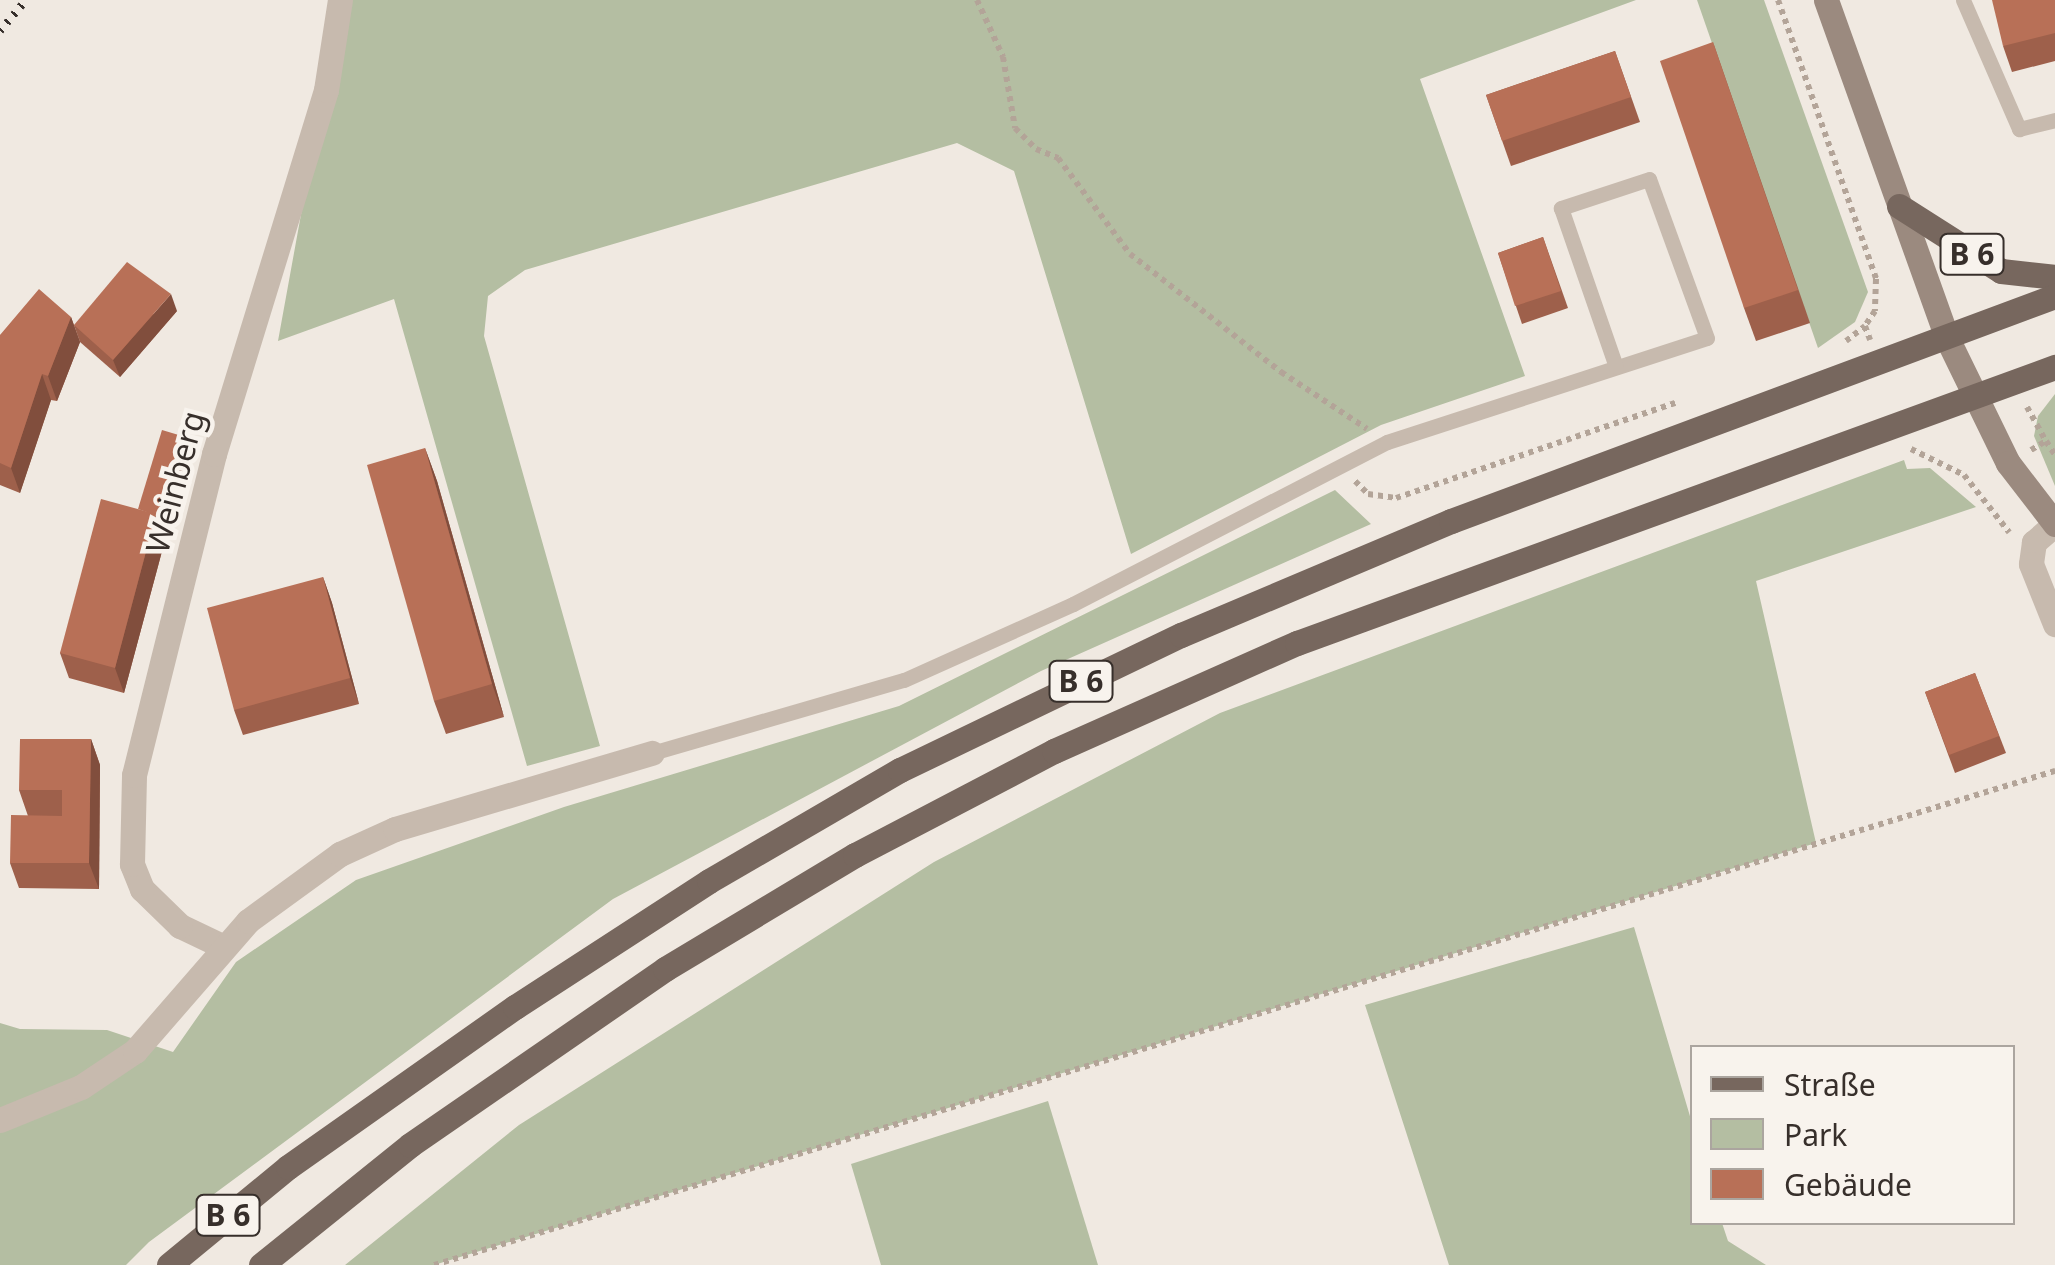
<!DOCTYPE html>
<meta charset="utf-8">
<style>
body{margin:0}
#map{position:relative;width:2055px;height:1265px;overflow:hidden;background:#f0e9e1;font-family:"Noto Sans",sans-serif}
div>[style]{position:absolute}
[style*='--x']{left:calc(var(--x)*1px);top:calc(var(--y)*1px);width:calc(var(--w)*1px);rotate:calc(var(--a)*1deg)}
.green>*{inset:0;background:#b4bea2}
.path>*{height:6px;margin-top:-3px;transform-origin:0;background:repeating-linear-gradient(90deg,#b3a498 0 5px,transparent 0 10px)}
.lane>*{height:15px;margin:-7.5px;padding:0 7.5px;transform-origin:7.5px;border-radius:7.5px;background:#c7baae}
.street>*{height:25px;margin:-12.5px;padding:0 12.5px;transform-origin:12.5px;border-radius:12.5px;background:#c7baae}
.secondary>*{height:25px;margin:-12.5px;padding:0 12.5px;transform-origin:12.5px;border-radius:12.5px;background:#9b8a7f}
.primary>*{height:25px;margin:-12.5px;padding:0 12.5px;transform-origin:12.5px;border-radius:12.5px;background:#77675e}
.rail>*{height:8px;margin-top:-4px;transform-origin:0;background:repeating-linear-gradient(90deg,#372f2b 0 2.5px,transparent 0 10.5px)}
.wall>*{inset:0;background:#9e604b}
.shaded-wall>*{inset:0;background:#814e3d}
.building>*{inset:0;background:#b87057}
span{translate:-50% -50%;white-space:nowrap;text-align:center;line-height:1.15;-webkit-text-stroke:9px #f8f3ed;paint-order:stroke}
.shield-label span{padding:2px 8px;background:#f8f3ed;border:2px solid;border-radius:8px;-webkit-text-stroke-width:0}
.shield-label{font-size:30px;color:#372f2b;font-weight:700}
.street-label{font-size:32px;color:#372f2b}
.legend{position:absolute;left:1690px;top:1045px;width:325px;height:180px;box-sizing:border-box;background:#f8f3ed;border:2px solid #aba59f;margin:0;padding:12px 18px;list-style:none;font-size:30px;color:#372f2b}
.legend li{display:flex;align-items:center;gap:20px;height:50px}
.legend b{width:50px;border:2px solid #aba59f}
</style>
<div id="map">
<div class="green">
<i style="clip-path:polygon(340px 0,1636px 0,1420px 79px,1525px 376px,1381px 425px,1131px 554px,1014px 171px,957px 143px,525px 270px,488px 296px,484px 336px,600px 746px,527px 766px,394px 299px,278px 341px)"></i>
<i style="clip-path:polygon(1697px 0,1764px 0,1868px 292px,1855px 322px,1818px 348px)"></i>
<i style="clip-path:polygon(2055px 394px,2055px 486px,2034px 436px,2038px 416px)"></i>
<i style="clip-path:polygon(1904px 460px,1907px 469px,1930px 468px,1976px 507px,1756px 581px,1816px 843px,434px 1265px,345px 1265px,519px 1125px,934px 862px,1220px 713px)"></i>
<i style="clip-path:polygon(1335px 490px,1371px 524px,1041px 671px,613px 899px,149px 1242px,126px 1265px,0 1265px,0 1023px,20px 1029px,107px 1030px,173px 1052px,236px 962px,356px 880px,564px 807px,899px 706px)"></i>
<i style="clip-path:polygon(1634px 927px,1692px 1123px,1692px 1222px,1722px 1223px,1728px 1241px,1766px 1265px,1449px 1265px,1365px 1005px)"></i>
<i style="clip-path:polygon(1048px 1101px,1098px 1265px,881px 1265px,851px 1164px)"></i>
</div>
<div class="path">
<i style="--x:977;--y:0;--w:63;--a:65.5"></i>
<i style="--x:1003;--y:57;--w:72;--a:80.4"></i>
<i style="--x:1015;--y:128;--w:30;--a:45"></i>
<i style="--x:1036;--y:149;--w:24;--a:22"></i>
<i style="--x:1058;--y:158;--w:120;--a:53.1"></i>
<i style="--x:1130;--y:254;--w:192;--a:38"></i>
<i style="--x:1281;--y:372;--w:103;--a:33.5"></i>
<i style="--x:1778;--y:0;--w:296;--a:70.6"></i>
<i style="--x:1876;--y:279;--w:32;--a:92"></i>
<i style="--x:1875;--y:311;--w:18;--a:124"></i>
<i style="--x:1846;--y:341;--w:24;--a:-38"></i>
<i style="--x:1865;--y:326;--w:15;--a:70"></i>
<i style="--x:2027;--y:407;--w:39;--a:61"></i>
<i style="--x:1911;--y:449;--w:59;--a:26.1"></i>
<i style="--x:1964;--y:475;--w:73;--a:51.7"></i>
<i style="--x:2031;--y:450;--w:17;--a:-31"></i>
<i style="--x:2046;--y:441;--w:17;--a:57"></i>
<i style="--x:1355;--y:481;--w:18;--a:45"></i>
<i style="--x:1368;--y:494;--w:28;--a:8"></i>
<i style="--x:1396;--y:498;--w:295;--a:-18.8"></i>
<i style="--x:434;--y:1265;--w:1695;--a:-16.95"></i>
</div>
<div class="lane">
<i style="--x:1963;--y:0;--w:141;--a:66.5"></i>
<i style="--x:2019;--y:129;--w:37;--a:-14"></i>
<i style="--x:652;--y:753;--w:262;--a:-16.2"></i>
<i style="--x:904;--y:680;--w:185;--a:-24.2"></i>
<i style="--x:1073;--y:604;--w:353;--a:-27.3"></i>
<i style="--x:1387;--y:442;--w:336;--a:-18"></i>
<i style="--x:1707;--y:338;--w:169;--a:-110"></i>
<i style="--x:1649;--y:179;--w:93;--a:161.8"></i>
<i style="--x:1561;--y:208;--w:168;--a:70.9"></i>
</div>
<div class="street">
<i style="--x:2055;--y:524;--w:28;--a:139"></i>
<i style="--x:2034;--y:542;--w:22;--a:98"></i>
<i style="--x:2031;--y:564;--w:65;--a:68.2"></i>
<i style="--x:222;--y:946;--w:47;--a:-154.5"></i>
<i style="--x:180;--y:926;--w:53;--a:-135.8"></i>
<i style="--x:142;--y:889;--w:27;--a:-112"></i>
<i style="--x:132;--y:864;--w:89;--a:-88.7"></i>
<i style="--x:134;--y:775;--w:331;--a:-76"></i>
<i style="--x:214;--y:454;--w:381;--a:-72.9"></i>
<i style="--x:326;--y:90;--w:91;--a:-81.2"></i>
<i style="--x:0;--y:1120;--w:87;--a:-22.2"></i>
<i style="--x:81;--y:1087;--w:65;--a:-33.7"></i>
<i style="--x:135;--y:1051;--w:172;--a:-49"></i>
<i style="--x:248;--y:921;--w:114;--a:-36.1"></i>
<i style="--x:340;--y:854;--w:60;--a:-24.4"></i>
<i style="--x:395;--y:829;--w:268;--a:-16.5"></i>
</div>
<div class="secondary">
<i style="--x:1826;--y:0;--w:357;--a:70.3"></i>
<i style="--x:1946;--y:336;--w:141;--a:64"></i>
<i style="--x:2008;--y:463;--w:77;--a:52.4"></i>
</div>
<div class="primary">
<i style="--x:1899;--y:206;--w:121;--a:32.5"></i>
<i style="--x:2001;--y:271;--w:54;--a:6.3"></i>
<i style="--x:169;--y:1265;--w:154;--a:-39.5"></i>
<i style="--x:288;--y:1167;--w:278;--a:-35.2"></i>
<i style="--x:515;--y:1007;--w:231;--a:-33"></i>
<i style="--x:709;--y:881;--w:221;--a:-30.2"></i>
<i style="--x:900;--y:770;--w:312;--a:-25.7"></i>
<i style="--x:1181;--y:635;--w:293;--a:-22.9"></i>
<i style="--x:1451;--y:521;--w:645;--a:-20.43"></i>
<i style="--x:261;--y:1265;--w:191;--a:-38.8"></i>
<i style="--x:410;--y:1145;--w:310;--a:-34.6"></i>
<i style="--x:665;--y:969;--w:222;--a:-31"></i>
<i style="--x:855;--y:855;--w:225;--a:-27.6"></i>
<i style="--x:1054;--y:751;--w:266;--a:-24"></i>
<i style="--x:1297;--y:643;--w:807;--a:-20.01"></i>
</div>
<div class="rail">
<i style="--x:0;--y:31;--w:40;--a:-50"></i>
</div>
<div class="wall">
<i style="clip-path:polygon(2055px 0,2055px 61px,2012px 72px,2003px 46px)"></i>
<i style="clip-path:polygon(1713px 42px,1810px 323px,1756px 341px,1744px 308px)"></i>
<i style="clip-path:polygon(1615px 51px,1640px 122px,1511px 166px,1486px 95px)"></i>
<i style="clip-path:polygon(1543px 237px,1568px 308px,1522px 324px,1498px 253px)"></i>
<i style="clip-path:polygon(177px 311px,120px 377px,80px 342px,74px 325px)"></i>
<i style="clip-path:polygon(71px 317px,80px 342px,57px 401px,51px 400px,20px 493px,0 485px,0 335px)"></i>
<i style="clip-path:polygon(425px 448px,437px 481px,504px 717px,446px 734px,434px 701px)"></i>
<i style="clip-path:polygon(189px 454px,163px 533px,165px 540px,124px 693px,69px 678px,60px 653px)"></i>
<i style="clip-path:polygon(323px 577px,332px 603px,359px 704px,243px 735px,234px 710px)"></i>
<i style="clip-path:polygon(1975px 673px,2006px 753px,1955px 773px,1925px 692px)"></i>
<i style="clip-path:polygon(91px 739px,100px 765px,99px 889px,19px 888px,10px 863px,28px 816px,19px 790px)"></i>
</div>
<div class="shaded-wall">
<i style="clip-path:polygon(171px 294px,177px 311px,120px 377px,113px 360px)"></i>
<i style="clip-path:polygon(71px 317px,80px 342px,57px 401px,48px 376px)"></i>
<i style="clip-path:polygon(42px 374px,51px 400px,20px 493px,11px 468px)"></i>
<i style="clip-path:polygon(182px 436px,189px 454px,164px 533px,158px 516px)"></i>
<i style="clip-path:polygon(425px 448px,437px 481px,504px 717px,492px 684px)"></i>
<i style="clip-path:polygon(156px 514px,165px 540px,124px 693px,115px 668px)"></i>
<i style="clip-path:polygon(323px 577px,332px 603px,359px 704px,350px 678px)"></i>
<i style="clip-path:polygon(91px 739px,100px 765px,99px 889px,89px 863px)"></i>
</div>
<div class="building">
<i style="clip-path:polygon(1992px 0,2055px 0,2055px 33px,2003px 46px)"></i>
<i style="clip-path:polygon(1713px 42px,1798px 290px,1744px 308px,1660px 61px)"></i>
<i style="clip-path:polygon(1615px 51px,1631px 97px,1502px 141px,1486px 95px)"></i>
<i style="clip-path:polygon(1543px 237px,1561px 291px,1515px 306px,1498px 253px)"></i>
<i style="clip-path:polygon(127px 262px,171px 294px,113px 360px,74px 325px)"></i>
<i style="clip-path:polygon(39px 289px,71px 317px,48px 376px,42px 374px,11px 468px,0 463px,0 335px)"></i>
<i style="clip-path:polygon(162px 430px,182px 436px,158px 516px,138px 509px)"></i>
<i style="clip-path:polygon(425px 448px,492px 684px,434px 701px,367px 465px)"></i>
<i style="clip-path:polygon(101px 499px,156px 514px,115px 668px,60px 653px)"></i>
<i style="clip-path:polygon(323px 577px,350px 678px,234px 710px,207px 608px)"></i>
<i style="clip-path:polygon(1975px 673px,1999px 736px,1949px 755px,1925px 692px)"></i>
<i style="clip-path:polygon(20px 739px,91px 739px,89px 863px,10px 863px,11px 815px,62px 816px,62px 790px,19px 790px)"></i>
</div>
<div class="shield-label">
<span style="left:1972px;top:254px">B 6</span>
<span style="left:1081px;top:681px">B 6</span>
<span style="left:228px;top:1215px">B 6</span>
</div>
<div class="street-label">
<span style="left:175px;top:482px;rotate:-75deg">Weinberg</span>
</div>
<ul class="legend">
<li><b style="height:12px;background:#77675e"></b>Straße</li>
<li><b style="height:28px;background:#b4bea2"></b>Park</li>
<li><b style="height:28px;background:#b87057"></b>Gebäude</li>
</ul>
</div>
